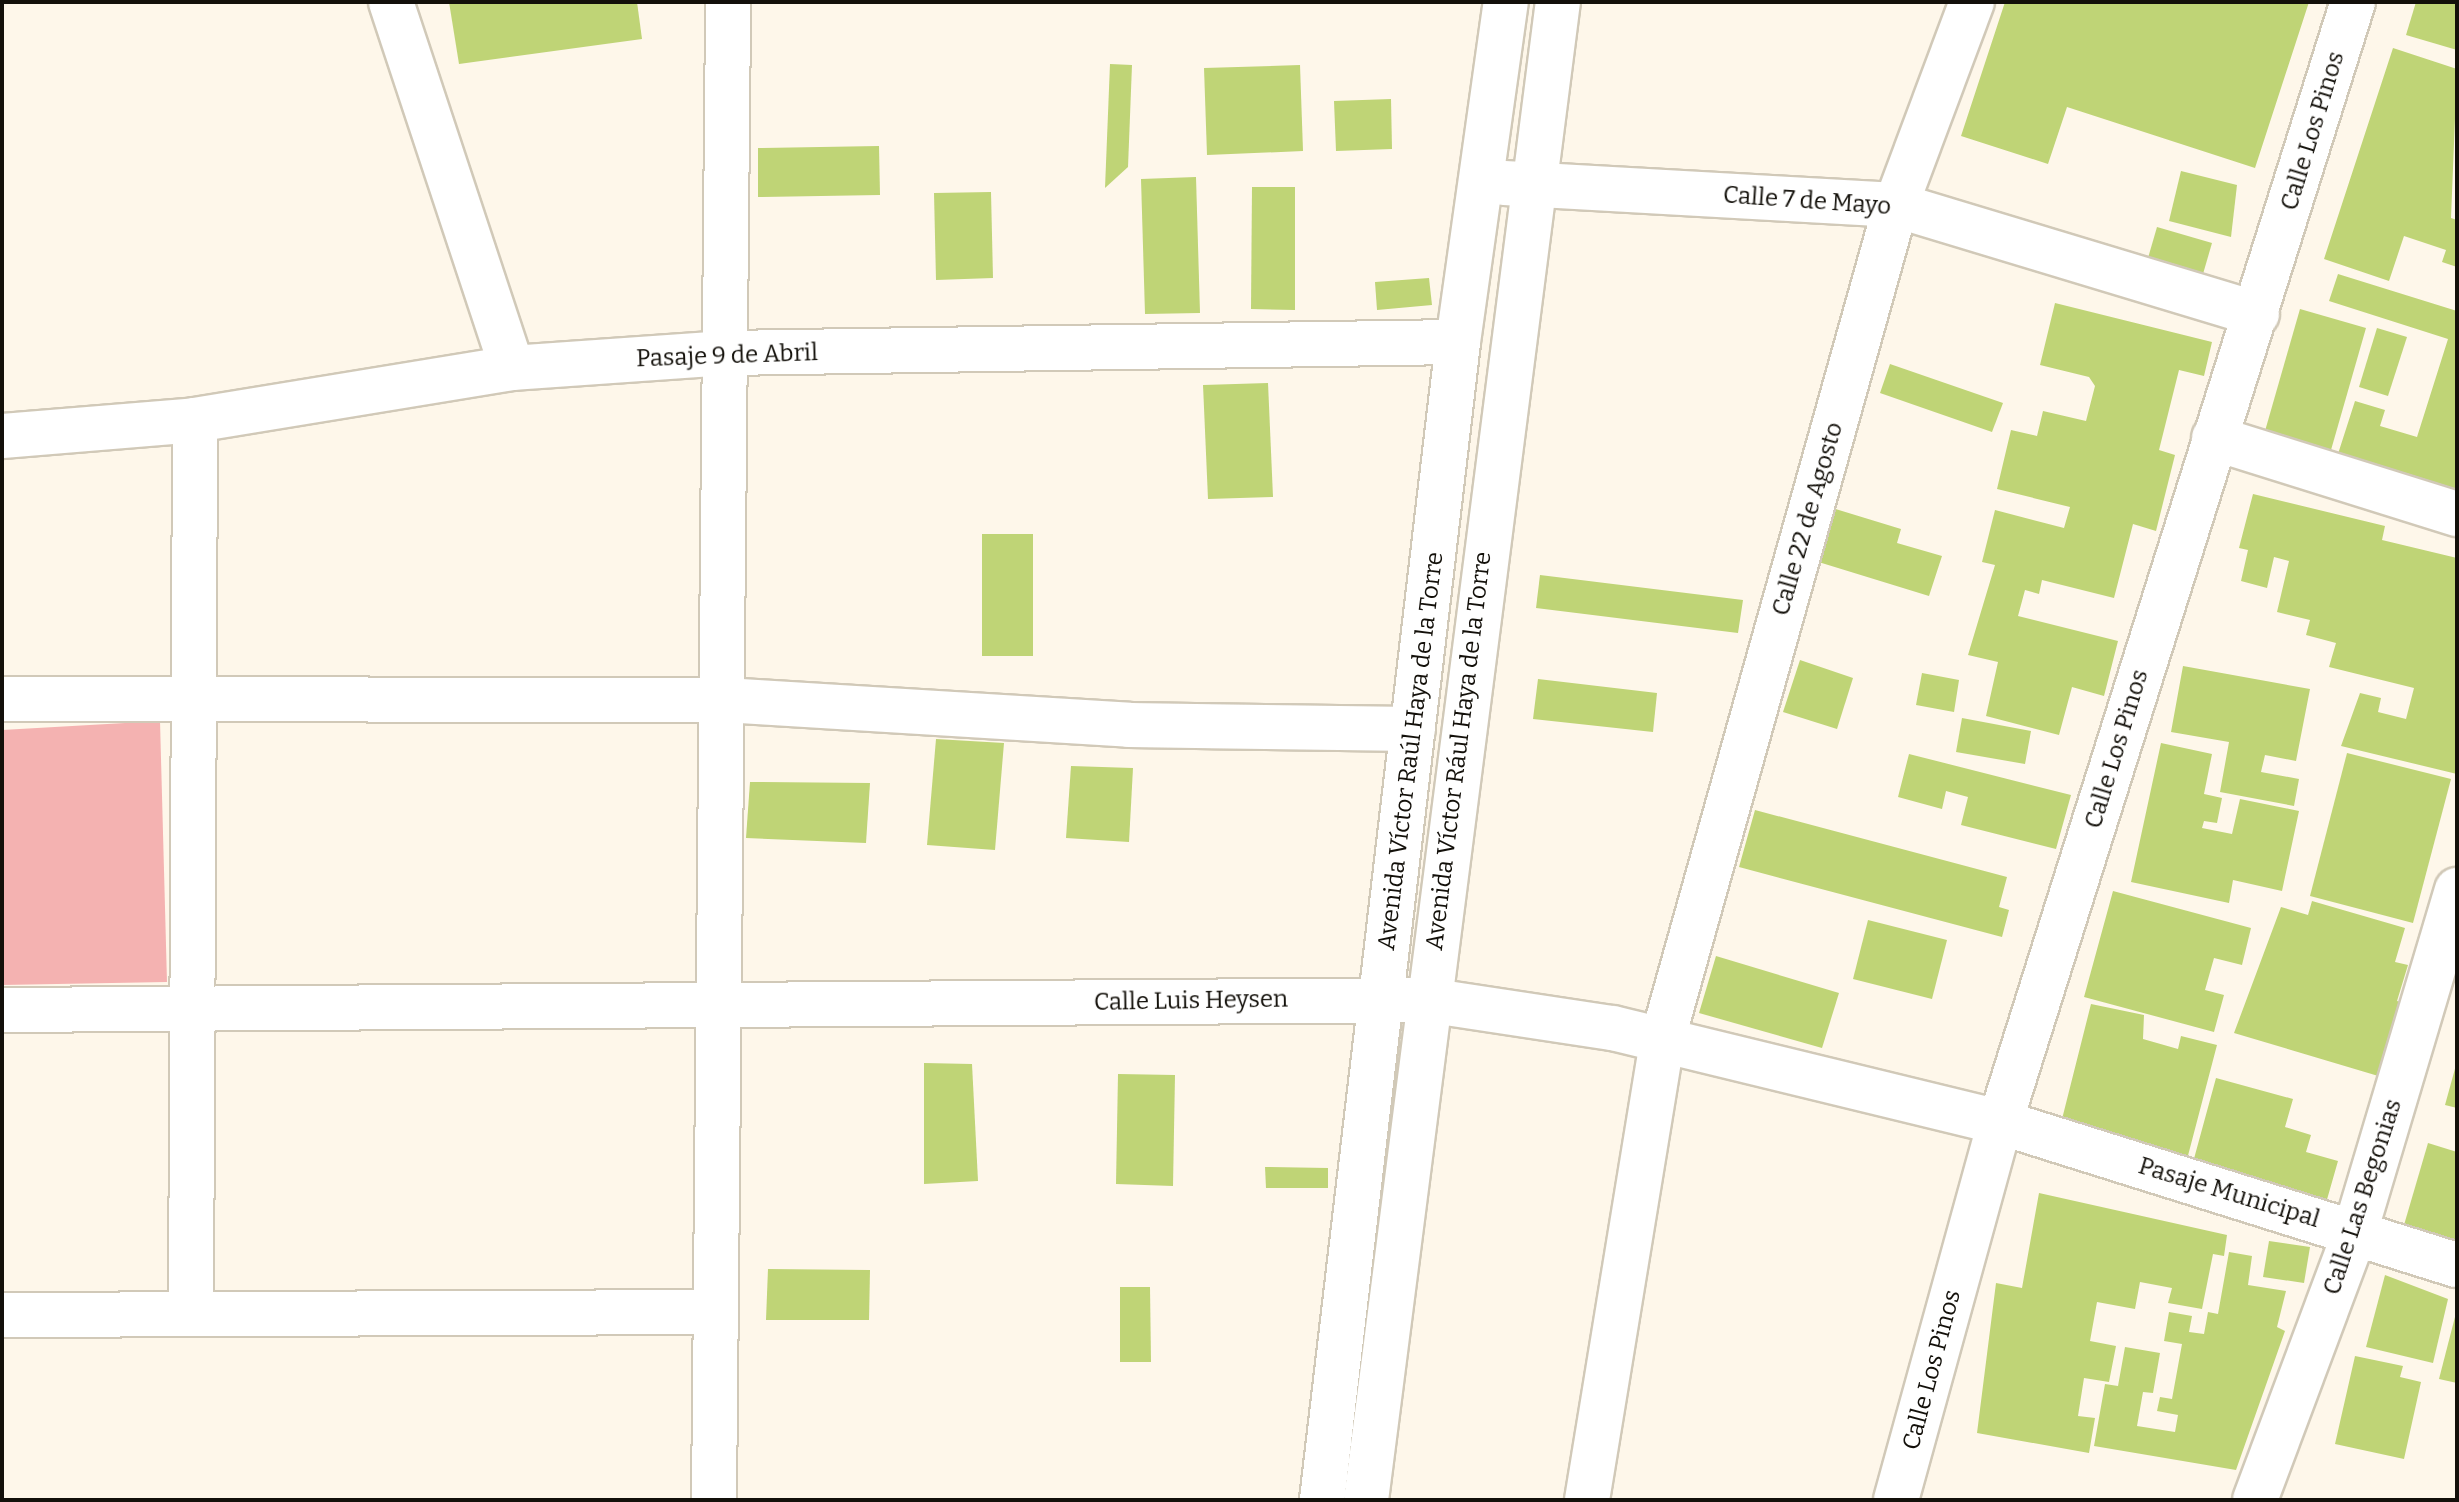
<!DOCTYPE html>
<meta charset="utf-8">
<style>
body{margin:0}
#map{position:relative;width:2459px;height:1502px;overflow:hidden;background:#fef7ea;font-family:Bitter,serif}
div>[style]{position:absolute}
[style*='--x']{left:calc(var(--x)*1px);top:calc(var(--y)*1px);width:calc(var(--w)*1px);rotate:calc(var(--a)*1deg)}
.green>*{inset:0;background:#f4b2b1}
.building>*{inset:0;background:#bfd476}
.roads{filter:drop-shadow(2px 0 #d1c9b8) drop-shadow(-2px 0 #d1c9b8) drop-shadow(0 2px #d1c9b8) drop-shadow(0 -2px #d1c9b8)}
.street>*{height:44px;margin:-22px;padding:0 22px;transform-origin:22px;border-radius:22px;background:#fff}
span{translate:-50% -50%;white-space:nowrap;text-align:center;line-height:1.15;-webkit-text-stroke:6px #fff;paint-order:stroke}
.street-label{font-size:24px;color:#13100a}
.frame{position:absolute;inset:0;border:4px solid #13100a;pointer-events:none}
</style>
<div id="map">
<div class="green">
<i style="clip-path:polygon(160px 721px,167px 982px,2px 985px,2px 730px)"></i>
</div>
<div class="building">
<i style="clip-path:polygon(449px 2px,637px 2px,642px 39px,459px 64px)"></i>
<i style="clip-path:polygon(2005px 2px,2309px 2px,2255px 168px,2067px 107px,2048px 164px,1961px 136px)"></i>
<i style="clip-path:polygon(2416px 2px,2457px 2px,2457px 50px,2406px 35px)"></i>
<i style="clip-path:polygon(2393px 48px,2457px 69px,2451px 218px,2457px 220px,2457px 267px,2442px 262px,2446px 250px,2404px 236px,2389px 281px,2324px 259px)"></i>
<i style="clip-path:polygon(1110px 64px,1132px 65px,1128px 167px,1105px 188px)"></i>
<i style="clip-path:polygon(1300px 65px,1303px 151px,1207px 155px,1204px 68px)"></i>
<i style="clip-path:polygon(1391px 99px,1392px 149px,1336px 151px,1334px 101px)"></i>
<i style="clip-path:polygon(879px 146px,880px 195px,758px 197px,758px 148px)"></i>
<i style="clip-path:polygon(2181px 171px,2237px 185px,2231px 237px,2169px 221px)"></i>
<i style="clip-path:polygon(1196px 177px,1200px 313px,1145px 314px,1141px 179px)"></i>
<i style="clip-path:polygon(1252px 187px,1295px 187px,1295px 310px,1251px 309px)"></i>
<i style="clip-path:polygon(991px 192px,993px 278px,936px 280px,934px 193px)"></i>
<i style="clip-path:polygon(2157px 227px,2212px 243px,2203px 274px,2148px 258px)"></i>
<i style="clip-path:polygon(2338px 274px,2457px 311px,2457px 491px,2447px 488px,2443px 503px,2337px 457px,2355px 401px,2385px 410px,2380px 426px,2417px 437px,2448px 339px,2329px 301px)"></i>
<i style="clip-path:polygon(1429px 278px,1432px 305px,1377px 310px,1375px 282px)"></i>
<i style="clip-path:polygon(2055px 303px,2212px 342px,2204px 376px,2179px 370px,2159px 450px,2175px 455px,2156px 531px,2133px 524px,2114px 598px,2042px 580px,2039px 594px,2025px 590px,2018px 616px,2118px 641px,2104px 696px,2072px 687px,2059px 735px,1986px 716px,1998px 662px,1968px 655px,1995px 565px,1982px 562px,1995px 510px,2064px 528px,2070px 507px,1997px 489px,2011px 430px,2037px 436px,2043px 411px,2086px 421px,2095px 386px,2089px 377px,2040px 365px)"></i>
<i style="clip-path:polygon(2300px 309px,2366px 328px,2329px 457px,2263px 438px)"></i>
<i style="clip-path:polygon(2377px 328px,2407px 337px,2388px 396px,2359px 387px)"></i>
<i style="clip-path:polygon(1890px 364px,2003px 403px,1992px 432px,1880px 393px)"></i>
<i style="clip-path:polygon(1268px 383px,1273px 497px,1208px 499px,1203px 385px)"></i>
<i style="clip-path:polygon(2253px 494px,2385px 526px,2382px 540px,2457px 558px,2457px 774px,2341px 746px,2360px 693px,2381px 698px,2378px 712px,2406px 719px,2414px 688px,2329px 667px,2336px 643px,2306px 635px,2310px 620px,2277px 612px,2289px 561px,2274px 557px,2267px 588px,2241px 581px,2248px 550px,2239px 548px)"></i>
<i style="clip-path:polygon(1829px 507px,1901px 529px,1897px 543px,1942px 556px,1929px 596px,1812px 560px)"></i>
<i style="clip-path:polygon(982px 534px,1033px 534px,1033px 656px,982px 656px)"></i>
<i style="clip-path:polygon(1540px 575px,1743px 600px,1738px 633px,1536px 608px)"></i>
<i style="clip-path:polygon(1800px 660px,1853px 678px,1837px 729px,1783px 712px)"></i>
<i style="clip-path:polygon(2183px 666px,2310px 689px,2296px 761px,2265px 755px,2261px 772px,2299px 779px,2294px 806px,2220px 792px,2229px 742px,2171px 732px)"></i>
<i style="clip-path:polygon(1922px 673px,1959px 680px,1954px 712px,1916px 705px)"></i>
<i style="clip-path:polygon(1538px 679px,1657px 693px,1653px 732px,1533px 719px)"></i>
<i style="clip-path:polygon(1962px 718px,2031px 731px,2025px 764px,1956px 752px)"></i>
<i style="clip-path:polygon(936px 739px,1004px 743px,995px 850px,927px 845px)"></i>
<i style="clip-path:polygon(2161px 743px,2212px 754px,2204px 794px,2222px 798px,2217px 823px,2204px 821px,2202px 828px,2232px 834px,2240px 799px,2299px 811px,2282px 891px,2233px 880px,2229px 903px,2131px 882px)"></i>
<i style="clip-path:polygon(2347px 753px,2451px 779px,2413px 923px,2310px 896px)"></i>
<i style="clip-path:polygon(1909px 754px,2071px 795px,2056px 849px,1961px 825px,1968px 797px,1946px 791px,1942px 809px,1898px 797px)"></i>
<i style="clip-path:polygon(1071px 766px,1133px 768px,1129px 842px,1066px 838px)"></i>
<i style="clip-path:polygon(750px 782px,870px 783px,866px 843px,746px 838px)"></i>
<i style="clip-path:polygon(1755px 810px,2007px 877px,1999px 907px,2009px 910px,2002px 937px,1739px 867px)"></i>
<i style="clip-path:polygon(2113px 891px,2251px 928px,2242px 965px,2214px 958px,2205px 990px,2224px 995px,2214px 1032px,2084px 997px)"></i>
<i style="clip-path:polygon(2312px 901px,2405px 928px,2395px 962px,2408px 965px,2397px 1001px,2407px 1004px,2385px 1078px,2234px 1033px,2281px 907px,2308px 915px)"></i>
<i style="clip-path:polygon(1868px 920px,1947px 940px,1932px 999px,1853px 979px)"></i>
<i style="clip-path:polygon(1716px 956px,1839px 993px,1822px 1048px,1699px 1013px)"></i>
<i style="clip-path:polygon(2091px 1004px,2144px 1015px,2143px 1039px,2178px 1049px,2181px 1036px,2217px 1045px,2185px 1167px,2058px 1135px)"></i>
<i style="clip-path:polygon(924px 1063px,972px 1064px,978px 1181px,924px 1184px)"></i>
<i style="clip-path:polygon(2456px 1065px,2457px 1065px,2457px 1108px,2445px 1105px)"></i>
<i style="clip-path:polygon(1118px 1074px,1175px 1075px,1173px 1186px,1116px 1184px)"></i>
<i style="clip-path:polygon(2216px 1078px,2293px 1099px,2285px 1127px,2311px 1135px,2306px 1152px,2338px 1161px,2326px 1203px,2192px 1166px)"></i>
<i style="clip-path:polygon(2428px 1143px,2457px 1152px,2457px 1241px,2404px 1225px)"></i>
<i style="clip-path:polygon(1265px 1167px,1328px 1168px,1328px 1188px,1266px 1188px)"></i>
<i style="clip-path:polygon(2039px 1193px,2227px 1235px,2224px 1256px,2213px 1254px,2202px 1309px,2168px 1303px,2172px 1288px,2140px 1282px,2135px 1309px,2097px 1302px,2090px 1341px,2116px 1346px,2109px 1382px,2084px 1378px,2078px 1416px,2095px 1418px,2089px 1453px,1977px 1433px,1996px 1283px,2022px 1288px)"></i>
<i style="clip-path:polygon(2269px 1241px,2310px 1247px,2304px 1283px,2263px 1277px)"></i>
<i style="clip-path:polygon(2229px 1252px,2252px 1256px,2248px 1285px,2286px 1291px,2277px 1327px,2285px 1331px,2236px 1470px,2094px 1446px,2105px 1384px,2118px 1386px,2125px 1347px,2160px 1353px,2153px 1393px,2143px 1392px,2137px 1426px,2175px 1432px,2178px 1415px,2157px 1411px,2160px 1397px,2172px 1399px,2182px 1344px,2164px 1341px,2169px 1312px,2192px 1316px,2189px 1332px,2204px 1334px,2208px 1312px,2218px 1314px)"></i>
<i style="clip-path:polygon(768px 1269px,870px 1270px,869px 1320px,766px 1320px)"></i>
<i style="clip-path:polygon(2385px 1275px,2448px 1299px,2433px 1363px,2366px 1347px)"></i>
<i style="clip-path:polygon(1120px 1287px,1150px 1287px,1151px 1362px,1120px 1362px)"></i>
<i style="clip-path:polygon(2456px 1313px,2457px 1313px,2457px 1383px,2439px 1379px)"></i>
<i style="clip-path:polygon(2355px 1356px,2403px 1366px,2400px 1377px,2421px 1382px,2404px 1459px,2335px 1444px)"></i>
</div>
<div class="roads">
<div class="street">
<i style="--x:391;--y:2;--w:385;--a:71.7"></i>
<i style="--x:1504;--y:183;--w:393;--a:3.2"></i>
<i style="--x:1896;--y:205;--w:377;--a:16.8"></i>
<i style="--x:2;--y:436;--w:194;--a:-4.7"></i>
<i style="--x:195;--y:420;--w:321;--a:-9.3"></i>
<i style="--x:512;--y:368;--w:214;--a:-4"></i>
<i style="--x:725;--y:353;--w:733;--a:-0.86"></i>
<i style="--x:2214;--y:438;--w:255;--a:17.4"></i>
<i style="--x:2;--y:699;--w:722;--a:0.08"></i>
<i style="--x:724;--y:700;--w:406;--a:3.5"></i>
<i style="--x:1129;--y:725;--w:284;--a:0.8"></i>
<i style="--x:2;--y:1010;--w:1425;--a:-0.4"></i>
<i style="--x:1427;--y:1000;--w:188;--a:8.6"></i>
<i style="--x:1613;--y:1028;--w:398;--a:13.7"></i>
<i style="--x:2000;--y:1122;--w:479;--a:17.4"></i>
<i style="--x:191;--y:1312;--w:892;--a:-89.74"></i>
<i style="--x:2;--y:1315;--w:711;--a:-0.24"></i>
<i style="--x:714;--y:1500;--w:1498;--a:-89.46"></i>
<i style="--x:1322;--y:1500;--w:1166;--a:-83.3"></i>
<i style="--x:1458;--y:342;--w:343;--a:-82"></i>
<i style="--x:1366;--y:1500;--w:1510;--a:-82.7"></i>
<i style="--x:1587;--y:1500;--w:465;--a:-80.7"></i>
<i style="--x:1662;--y:1041;--w:868;--a:-74.36"></i>
<i style="--x:1896;--y:205;--w:217;--a:-69.5"></i>
<i style="--x:1896;--y:1500;--w:392;--a:-74.6"></i>
<i style="--x:2000;--y:1122;--w:1174;--a:-72.51"></i>
<i style="--x:2255;--y:1500;--w:286;--a:-69.5"></i>
<i style="--x:2355;--y:1232;--w:357;--a:-73.4"></i>
</div>
</div>
<div class="street-label">
<span style="left:2313px;top:131px;rotate:-73deg">Calle Los Pinos</span>
<span style="left:1807px;top:201px;rotate:4deg">Calle 7 de Mayo</span>
<span style="left:727px;top:356px;rotate:-2deg">Pasaje 9 de Abril</span>
<span style="left:1808px;top:519px;rotate:-74deg">Calle 22 de Agosto</span>
<span style="left:2117px;top:749px;rotate:-73deg">Calle Los Pinos</span>
<span style="left:1411px;top:751px;rotate:-83deg">Avenida Víctor Raúl Haya de la Torre</span>
<span style="left:1459px;top:751px;rotate:-83deg">Avenida Víctor Rául Haya de la Torre</span>
<span style="left:1191px;top:1001px;rotate:-1deg">Calle Luis Heysen</span>
<span style="left:2229px;top:1193px;rotate:17deg">Pasaje Municipal</span>
<span style="left:2363px;top:1197px;rotate:-72deg">Calle Las Begonias</span>
<span style="left:1932px;top:1370px;rotate:-75deg">Calle Los Pinos</span>
</div>
<div class="frame"></div>
</div>
